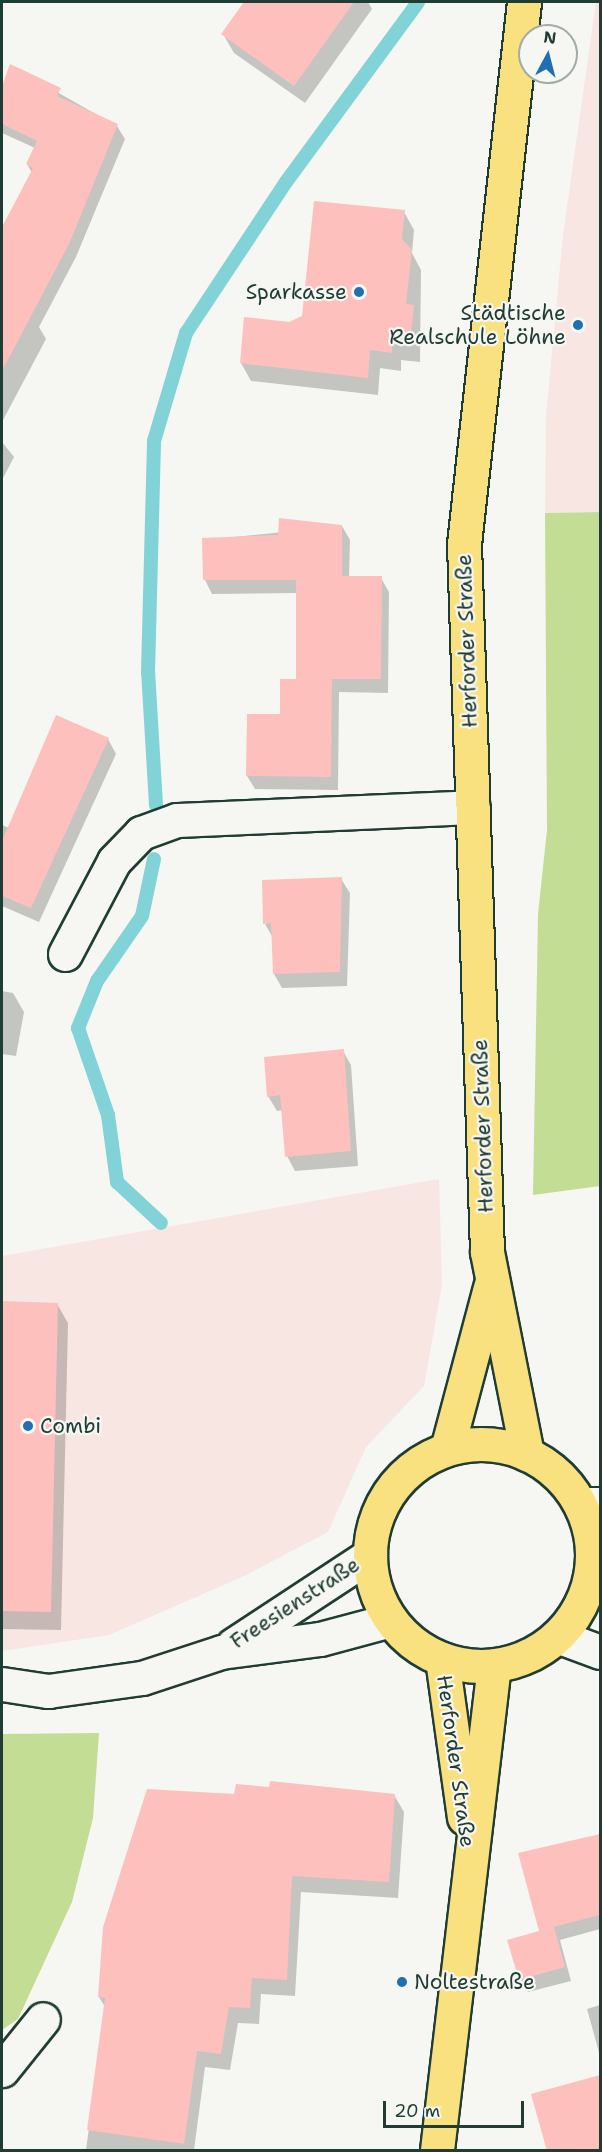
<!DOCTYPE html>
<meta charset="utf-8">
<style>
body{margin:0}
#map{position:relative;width:602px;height:2152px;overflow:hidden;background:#f6f6f2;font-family:"Shantell Sans",sans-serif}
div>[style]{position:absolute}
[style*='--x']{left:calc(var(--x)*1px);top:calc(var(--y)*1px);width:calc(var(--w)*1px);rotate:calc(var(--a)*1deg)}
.built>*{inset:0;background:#f8e6e2}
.green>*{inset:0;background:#c4dd94}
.shadow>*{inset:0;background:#0003}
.stream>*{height:14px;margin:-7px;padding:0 7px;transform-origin:7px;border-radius:7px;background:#81d3d7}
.building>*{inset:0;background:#fdc0bd}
.roads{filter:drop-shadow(2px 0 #1f3d34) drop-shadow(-2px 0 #1f3d34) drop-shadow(0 2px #1f3d34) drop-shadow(0 -2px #1f3d34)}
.minor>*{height:33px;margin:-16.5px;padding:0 16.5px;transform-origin:16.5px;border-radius:16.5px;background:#f6f6f2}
.major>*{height:33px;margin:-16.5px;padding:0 16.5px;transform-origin:16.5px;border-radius:16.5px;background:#fae180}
.major>.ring{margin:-16.5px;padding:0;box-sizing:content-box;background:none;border:33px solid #fae180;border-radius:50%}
.dots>*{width:16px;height:16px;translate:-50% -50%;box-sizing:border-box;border:3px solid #f6f6f2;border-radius:50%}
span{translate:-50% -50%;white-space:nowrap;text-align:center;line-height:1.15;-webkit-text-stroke:4.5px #f6f6f2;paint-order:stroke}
.poi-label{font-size:21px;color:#1f3d34}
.right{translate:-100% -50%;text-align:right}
.left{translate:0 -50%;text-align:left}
.street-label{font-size:21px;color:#1f3d34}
.frame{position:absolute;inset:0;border:3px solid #1f3d34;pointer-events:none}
.north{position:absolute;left:518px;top:24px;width:60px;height:60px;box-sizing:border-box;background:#f6f6f2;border:2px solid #a0aca6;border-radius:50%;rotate:7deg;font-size:16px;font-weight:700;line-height:24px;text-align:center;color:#1f3d34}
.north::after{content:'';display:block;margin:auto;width:21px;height:27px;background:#1f6fb2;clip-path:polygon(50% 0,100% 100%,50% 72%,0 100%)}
.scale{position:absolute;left:383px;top:2101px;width:141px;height:27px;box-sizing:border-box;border:3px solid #1f3d34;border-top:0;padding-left:8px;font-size:18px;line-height:21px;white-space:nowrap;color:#1f3d34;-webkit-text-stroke:4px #f6f6f2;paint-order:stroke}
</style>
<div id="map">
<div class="built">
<i style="clip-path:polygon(596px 2px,600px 2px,600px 512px,545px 513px,546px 416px,563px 235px)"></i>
<i style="clip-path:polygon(439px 1179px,442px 1285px,424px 1386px,366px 1447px,328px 1532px,244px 1576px,109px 1635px,2px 1651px,2px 1256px)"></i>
</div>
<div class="green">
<i style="clip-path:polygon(600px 512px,600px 1186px,533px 1195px,538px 914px,547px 830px,545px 513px)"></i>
<i style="clip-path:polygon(99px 1733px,93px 1818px,72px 1902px,18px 2019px,2px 2030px,2px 1734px)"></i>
</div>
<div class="shadow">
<i style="clip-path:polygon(246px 2px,368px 2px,372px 9px,305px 103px,234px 53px,223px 34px)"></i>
<i style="clip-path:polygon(11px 66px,117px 126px,125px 139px,76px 257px,39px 327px,46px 339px,2px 422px,2px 231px,32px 173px,27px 164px,35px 148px,2px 133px,2px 90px)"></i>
<i style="clip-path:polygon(404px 212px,414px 230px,412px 253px,421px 270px,420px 362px,401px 360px,401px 371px,380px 368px,378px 395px,251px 381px,241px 363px,304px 317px)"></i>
<i style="clip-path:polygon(2px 442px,14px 457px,2px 480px)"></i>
<i style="clip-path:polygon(342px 526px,350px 540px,349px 578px,381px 578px,389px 592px,388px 693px,339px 692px,338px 790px,255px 789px,247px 776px,297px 681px,298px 593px,212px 594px,205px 580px,204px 540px)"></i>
<i style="clip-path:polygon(108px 739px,116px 754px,39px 922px,2px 906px,2px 825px,9px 828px)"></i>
<i style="clip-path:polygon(341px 879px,350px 893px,347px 986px,282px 988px,274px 974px,273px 938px,265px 924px)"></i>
<i style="clip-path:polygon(2px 991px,13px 993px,24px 1012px,16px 1056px,2px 1054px)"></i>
<i style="clip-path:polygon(343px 1051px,351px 1065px,358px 1166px,295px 1171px,287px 1156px,283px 1110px,277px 1111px,268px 1096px)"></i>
<i style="clip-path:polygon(2px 1303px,57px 1304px,68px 1323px,61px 1630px,2px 1629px)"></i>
<i style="clip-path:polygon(394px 1795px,404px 1812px,398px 1898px,301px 1892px,295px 1996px,261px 1994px,259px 2024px,238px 2023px,230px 2070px,205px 2067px,194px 2150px,86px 2150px,105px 2007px,99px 1997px,236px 1796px)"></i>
<i style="clip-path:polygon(600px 1835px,600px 1929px,560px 1940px,571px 1981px,528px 1992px,520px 1979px,541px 1932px,520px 1854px)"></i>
<i style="clip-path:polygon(600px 2005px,600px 2056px,587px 2009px)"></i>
<i style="clip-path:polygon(600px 2076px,600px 2128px,596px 2150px,533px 2095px)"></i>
</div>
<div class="stream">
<i style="--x:156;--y:805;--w:133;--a:-93.4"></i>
<i style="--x:148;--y:672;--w:231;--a:-88.5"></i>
<i style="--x:154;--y:441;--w:113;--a:-73.5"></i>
<i style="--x:186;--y:333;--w:181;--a:-56.5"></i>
<i style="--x:286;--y:182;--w:223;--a:-53.7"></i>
<i style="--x:154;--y:859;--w:58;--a:101.9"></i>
<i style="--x:142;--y:916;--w:79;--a:124.7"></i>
<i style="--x:97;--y:981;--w:51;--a:112"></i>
<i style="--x:78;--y:1028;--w:92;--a:71"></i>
<i style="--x:108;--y:1115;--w:68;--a:82.3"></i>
<i style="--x:117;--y:1182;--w:60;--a:43"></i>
</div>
<div class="building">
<i style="clip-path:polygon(244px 2px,354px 2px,294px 86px,221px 34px)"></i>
<i style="clip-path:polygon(10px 64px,61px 88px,57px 96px,118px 124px,69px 244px,2px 371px,2px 227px,33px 168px,26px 164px,37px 141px,2px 124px,2px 86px)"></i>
<i style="clip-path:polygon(314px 201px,405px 210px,402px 239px,412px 250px,406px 304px,414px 305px,410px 344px,392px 343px,392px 353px,370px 350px,368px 378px,240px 363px,244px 317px,289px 322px,302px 316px)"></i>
<i style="clip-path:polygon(279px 518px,342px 525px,342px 576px,382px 576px,381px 679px,332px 679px,331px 777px,246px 776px,247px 714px,280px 714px,280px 679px,296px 679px,296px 580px,203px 580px,202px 538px,278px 535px)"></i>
<i style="clip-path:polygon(56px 715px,109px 738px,31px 908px,2px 896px,2px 841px)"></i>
<i style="clip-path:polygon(342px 877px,340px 972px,273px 974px,271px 923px,263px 924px,262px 880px)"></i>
<i style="clip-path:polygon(344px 1049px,351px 1151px,285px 1157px,280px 1095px,267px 1097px,264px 1057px)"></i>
<i style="clip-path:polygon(2px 1301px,58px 1303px,51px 1612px,2px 1611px)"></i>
<i style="clip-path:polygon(270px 1781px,395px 1794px,389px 1882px,292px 1876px,287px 1980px,252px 1978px,250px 2008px,229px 2007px,221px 2054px,197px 2051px,184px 2144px,87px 2130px,105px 1998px,98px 1997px,103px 1927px,147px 1789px,234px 1794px,236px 1784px,269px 1787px)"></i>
<i style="clip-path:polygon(600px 1834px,600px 1915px,554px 1927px,565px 1967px,519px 1980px,507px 1940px,539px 1931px,518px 1853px)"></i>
<i style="clip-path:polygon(600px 2075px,600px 2151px,547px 2151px,531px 2094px)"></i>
</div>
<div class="roads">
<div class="minor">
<i style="--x:65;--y:954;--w:105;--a:-62.2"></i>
<i style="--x:114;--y:861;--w:39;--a:-46"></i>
<i style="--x:141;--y:833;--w:38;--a:-20"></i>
<i style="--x:177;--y:820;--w:296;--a:-2.5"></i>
<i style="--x:580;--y:1504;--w:20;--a:0"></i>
<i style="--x:590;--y:1580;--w:11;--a:-27"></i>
<i style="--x:557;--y:1636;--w:46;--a:20.4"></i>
<i style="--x:233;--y:1645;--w:164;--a:-33.3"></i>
<i style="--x:2;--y:1684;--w:47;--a:8.7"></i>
<i style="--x:48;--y:1691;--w:95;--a:-7.9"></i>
<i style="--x:142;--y:1678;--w:83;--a:-18.2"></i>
<i style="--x:221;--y:1652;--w:100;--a:-7.5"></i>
<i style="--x:320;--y:1639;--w:73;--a:-15"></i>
<i style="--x:2;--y:2070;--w:65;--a:-51.2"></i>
</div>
<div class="major">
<i style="--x:524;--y:2;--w:545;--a:96.32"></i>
<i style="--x:464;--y:544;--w:708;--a:88.14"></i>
<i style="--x:487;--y:1252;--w:206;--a:78.8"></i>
<i class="ring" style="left:370px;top:1444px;width:189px;height:189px"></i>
<i style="--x:447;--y:1449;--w:168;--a:-75.1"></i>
<i style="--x:442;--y:1659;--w:160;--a:82.1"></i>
<i style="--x:437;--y:2150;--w:488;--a:-83.3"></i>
</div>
</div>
<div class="dots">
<i style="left:359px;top:292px;background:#1f6fb2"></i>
<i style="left:578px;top:325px;background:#1f6fb2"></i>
<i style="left:28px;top:1426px;background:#1f6fb2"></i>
<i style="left:402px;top:1982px;background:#1f6fb2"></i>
</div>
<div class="poi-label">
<span class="right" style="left:347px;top:292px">Sparkasse</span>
<span class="right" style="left:566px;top:325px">Städtische<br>Realschule Löhne</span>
<span class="left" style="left:40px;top:1426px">Combi</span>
<span class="left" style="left:414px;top:1982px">Noltestraße</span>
</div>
<div class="street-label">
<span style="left:467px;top:641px;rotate:-92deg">Herforder Straße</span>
<span style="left:483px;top:1126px;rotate:-92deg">Herforder Straße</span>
<span style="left:295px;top:1603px;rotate:-33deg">Freesienstraße</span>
<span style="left:456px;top:1761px;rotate:82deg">Herforder Straße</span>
</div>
<div class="frame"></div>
<div class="north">N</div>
<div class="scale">20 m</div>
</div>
